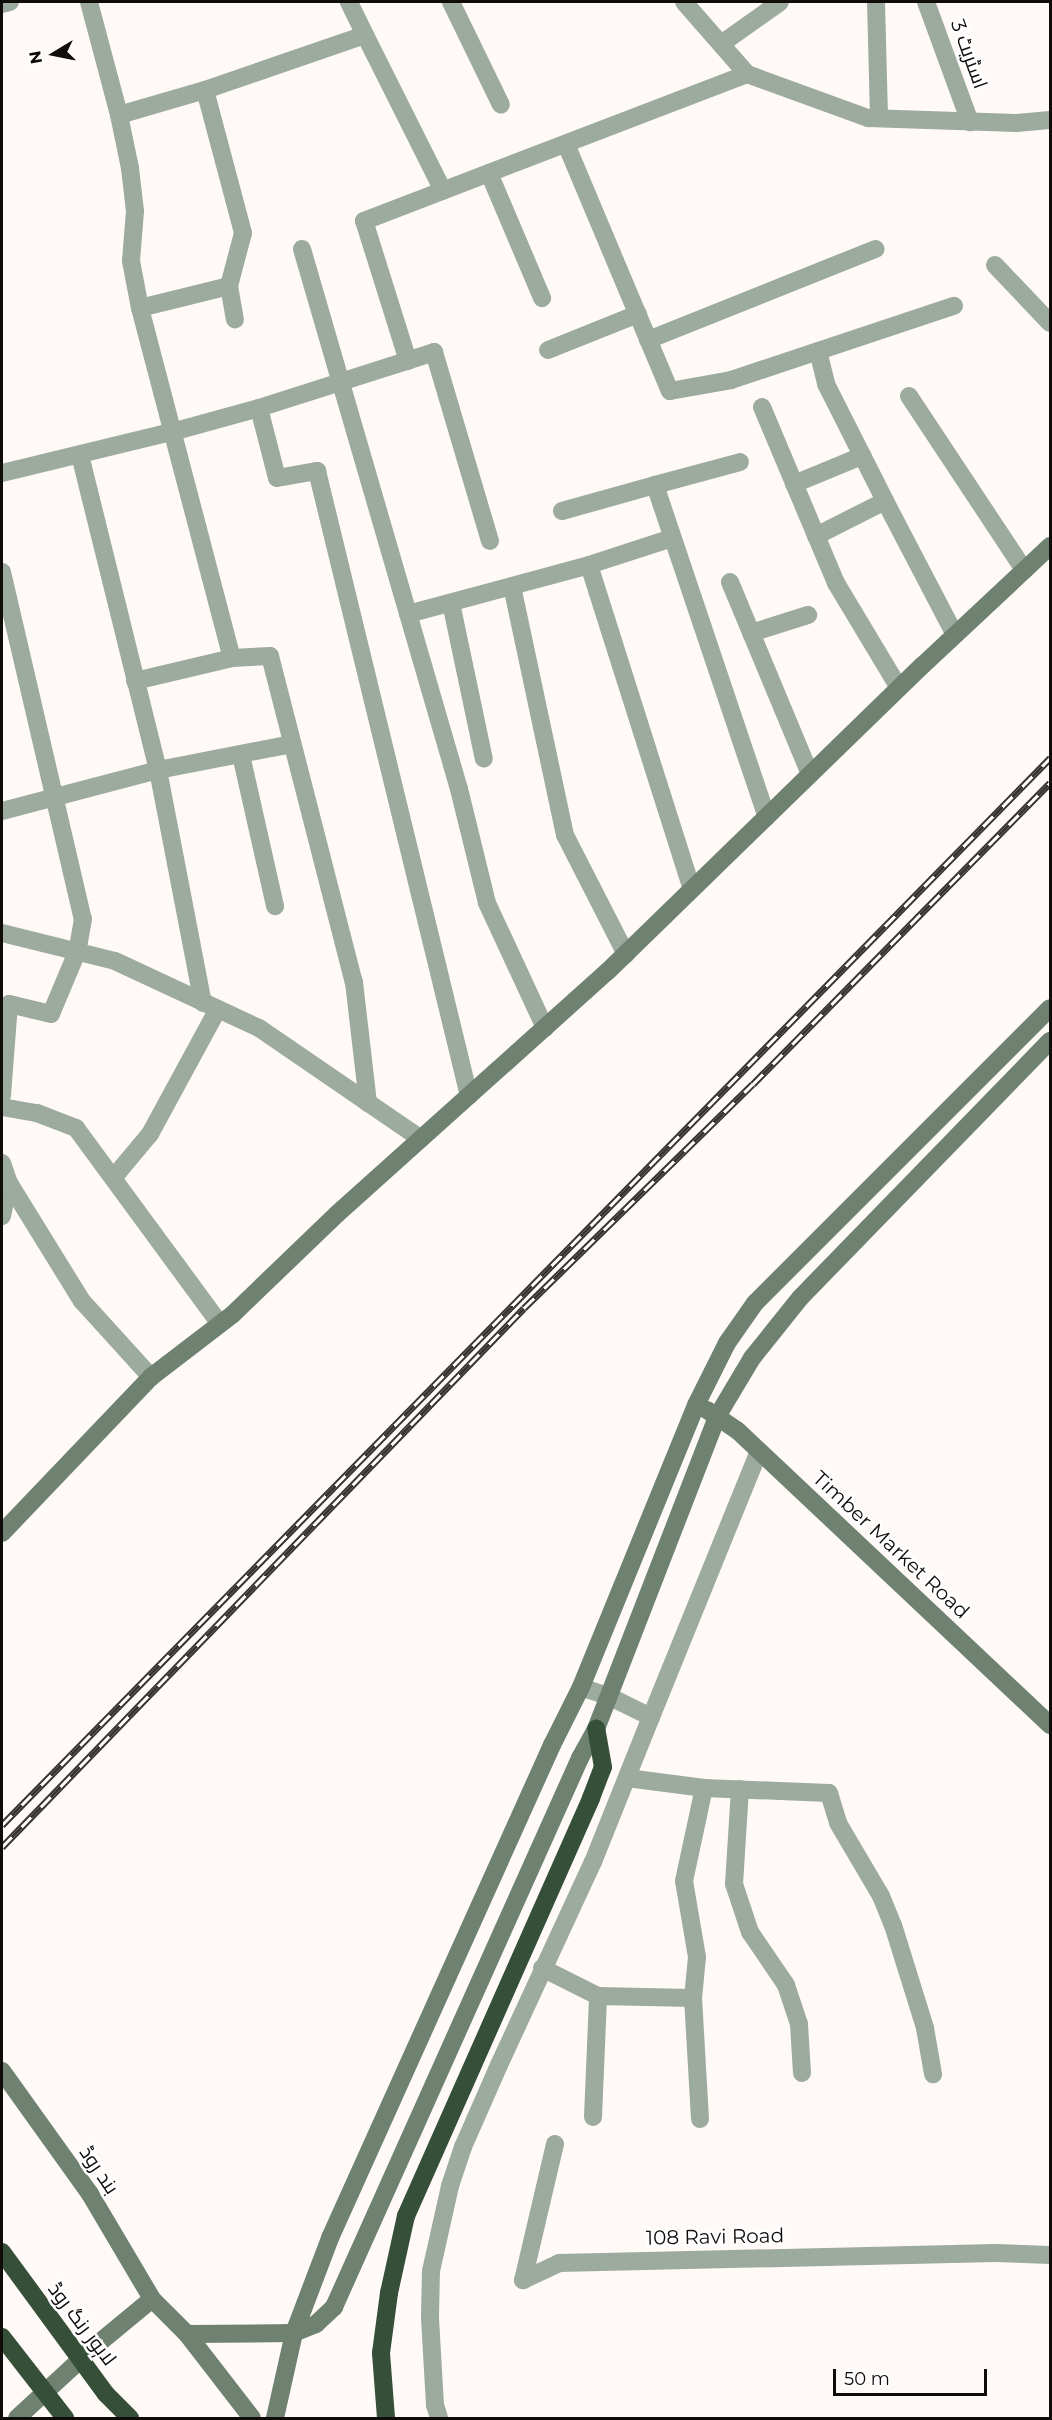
<!DOCTYPE html>
<meta charset="utf-8">
<style>
body{margin:0}
#map{position:relative;width:1052px;height:2420px;overflow:hidden;background:#fffaf8;font-family:Montserrat,Cairo,sans-serif}
div>[style]{position:absolute}
[style*='--x']{left:calc(var(--x)*1px);top:calc(var(--y)*1px);width:calc(var(--w)*1px);rotate:calc(var(--a)*1deg)}
.street>*{height:18px;margin:-9px;padding:0 9px;transform-origin:9px;border-radius:9px;background:#9daa9e}
.secondary>*{height:18px;margin:-9px;padding:0 9px;transform-origin:9px;border-radius:9px;background:#6f8271}
.highway>*{height:18px;margin:-9px;padding:0 9px;transform-origin:9px;border-radius:9px;background:#354f38}
.rail>*{height:7px;margin-top:-3.5px;transform-origin:0;background:repeating-linear-gradient(90deg,#fff 0 14px,#373432 0 28px);box-sizing:border-box;border-block:2px solid #373432}
span{translate:-50% -50%;white-space:nowrap;text-align:center;line-height:1.15;-webkit-text-stroke:5px #fff;paint-order:stroke}
.street-label{font-size:20px;color:#0f0c0a}
.frame{position:absolute;inset:0;border:3px solid #0f0c0a;pointer-events:none}
.north{position:absolute;left:24px;top:24px;width:60px;height:60px;-webkit-text-stroke:4px #fff;paint-order:stroke;rotate:260deg;font-size:16px;font-weight:700;line-height:24px;text-align:center;color:#0f0c0a}
.north::after{content:'';display:block;margin:auto;width:21px;height:27px;background:#0f0c0a;clip-path:polygon(50% 0,100% 100%,50% 72%,0 100%)}
.scale{position:absolute;left:833px;top:2369px;width:154px;height:27px;box-sizing:border-box;border:3px solid #0f0c0a;border-top:0;padding-left:8px;font-size:18px;line-height:21px;white-space:nowrap;color:#0f0c0a;-webkit-text-stroke:4px #fff;paint-order:stroke}
</style>
<div id="map">
<div class="street">
<i style="--x:89;--y:2;--w:117;--a:75.1"></i>
<i style="--x:119;--y:115;--w:54;--a:78.3"></i>
<i style="--x:130;--y:168;--w:43;--a:83.4"></i>
<i style="--x:135;--y:211;--w:50;--a:94.6"></i>
<i style="--x:131;--y:261;--w:48;--a:79.2"></i>
<i style="--x:140;--y:308;--w:362;--a:75.3"></i>
<i style="--x:232;--y:658;--w:38;--a:-3"></i>
<i style="--x:270;--y:656;--w:337;--a:75.6"></i>
<i style="--x:354;--y:982;--w:122;--a:83.4"></i>
<i style="--x:451;--y:2;--w:114;--a:64.1"></i>
<i style="--x:684;--y:2;--w:96;--a:48.8"></i>
<i style="--x:747;--y:74;--w:129;--a:20"></i>
<i style="--x:868;--y:118;--w:148;--a:1.9"></i>
<i style="--x:1016;--y:123;--w:34;--a:-5"></i>
<i style="--x:876;--y:2;--w:116;--a:88.5"></i>
<i style="--x:926;--y:2;--w:128;--a:69.9"></i>
<i style="--x:2;--y:4;--w:8;--a:-14"></i>
<i style="--x:365;--y:35;--w:174;--a:63.4"></i>
<i style="--x:721;--y:44;--w:72;--a:-35.4"></i>
<i style="--x:205;--y:90;--w:148;--a:75.1"></i>
<i style="--x:243;--y:233;--w:55;--a:104.8"></i>
<i style="--x:229;--y:286;--w:34;--a:80"></i>
<i style="--x:119;--y:115;--w:90;--a:-16.2"></i>
<i style="--x:205;--y:90;--w:169;--a:-19"></i>
<i style="--x:365;--y:35;--w:37;--a:-116"></i>
<i style="--x:566;--y:144;--w:268;--a:67.2"></i>
<i style="--x:670;--y:391;--w:62;--a:-10.2"></i>
<i style="--x:731;--y:380;--w:235;--a:-18.4"></i>
<i style="--x:489;--y:173;--w:136;--a:67"></i>
<i style="--x:302;--y:249;--w:562;--a:73.79"></i>
<i style="--x:459;--y:789;--w:117;--a:76.2"></i>
<i style="--x:487;--y:903;--w:138;--a:65.1"></i>
<i style="--x:995;--y:265;--w:80;--a:46.5"></i>
<i style="--x:140;--y:308;--w:92;--a:-13.9"></i>
<i style="--x:648;--y:340;--w:245;--a:-21.8"></i>
<i style="--x:548;--y:350;--w:97;--a:-21.8"></i>
<i style="--x:818;--y:351;--w:34;--a:76"></i>
<i style="--x:826;--y:384;--w:131;--a:63.2"></i>
<i style="--x:408;--y:361;--w:147;--a:-107.4"></i>
<i style="--x:364;--y:221;--w:410;--a:-21"></i>
<i style="--x:909;--y:396;--w:209;--a:56.5"></i>
<i style="--x:762;--y:407;--w:191;--a:67.2"></i>
<i style="--x:836;--y:583;--w:122;--a:59"></i>
<i style="--x:259;--y:408;--w:72;--a:75.6"></i>
<i style="--x:277;--y:478;--w:41;--a:-9.9"></i>
<i style="--x:317;--y:471;--w:643;--a:76.33"></i>
<i style="--x:80;--y:455;--w:325;--a:76.1"></i>
<i style="--x:158;--y:770;--w:237;--a:79.1"></i>
<i style="--x:2;--y:473;--w:175;--a:-13.6"></i>
<i style="--x:172;--y:432;--w:90;--a:-15.4"></i>
<i style="--x:259;--y:408;--w:184;--a:-17.7"></i>
<i style="--x:434;--y:352;--w:197;--a:73.5"></i>
<i style="--x:794;--y:484;--w:74;--a:-22.4"></i>
<i style="--x:655;--y:485;--w:88;--a:-15.1"></i>
<i style="--x:562;--y:511;--w:97;--a:-15.6"></i>
<i style="--x:655;--y:485;--w:350;--a:71.4"></i>
<i style="--x:816;--y:536;--w:77;--a:-26.9"></i>
<i style="--x:885;--y:501;--w:151;--a:62.4"></i>
<i style="--x:589;--y:565;--w:340;--a:72.4"></i>
<i style="--x:2;--y:572;--w:356;--a:76.9"></i>
<i style="--x:83;--y:919;--w:34;--a:100"></i>
<i style="--x:77;--y:952;--w:67;--a:112.8"></i>
<i style="--x:51;--y:1014;--w:43;--a:-166.6"></i>
<i style="--x:9;--y:1004;--w:92;--a:94.4"></i>
<i style="--x:730;--y:582;--w:208;--a:67.4"></i>
<i style="--x:512;--y:586;--w:255;--a:78"></i>
<i style="--x:565;--y:835;--w:134;--a:62.9"></i>
<i style="--x:451;--y:603;--w:159;--a:78.1"></i>
<i style="--x:408;--y:614;--w:188;--a:-15.1"></i>
<i style="--x:589;--y:565;--w:87;--a:-18"></i>
<i style="--x:751;--y:633;--w:60;--a:-17.5"></i>
<i style="--x:135;--y:681;--w:100;--a:-13.3"></i>
<i style="--x:241;--y:755;--w:155;--a:77.3"></i>
<i style="--x:2;--y:811;--w:161;--a:-14.7"></i>
<i style="--x:158;--y:770;--w:136;--a:-11"></i>
<i style="--x:2;--y:933;--w:116;--a:13.9"></i>
<i style="--x:115;--y:961;--w:159;--a:25"></i>
<i style="--x:259;--y:1028;--w:196;--a:34.4"></i>
<i style="--x:2;--y:1107;--w:36;--a:10"></i>
<i style="--x:37;--y:1113;--w:42;--a:21"></i>
<i style="--x:76;--y:1128;--w:243;--a:53.7"></i>
<i style="--x:2;--y:1163;--w:21;--a:71"></i>
<i style="--x:9;--y:1183;--w:34;--a:102"></i>
<i style="--x:114;--y:1177;--w:56;--a:-50.1"></i>
<i style="--x:150;--y:1134;--w:142;--a:-61.5"></i>
<i style="--x:9;--y:1183;--w:139;--a:58.3"></i>
<i style="--x:82;--y:1301;--w:103;--a:47.8"></i>
<i style="--x:651;--y:1717;--w:287;--a:-67.9"></i>
<i style="--x:627;--y:1778;--w:78;--a:7.4"></i>
<i style="--x:704;--y:1788;--w:125;--a:2.3"></i>
<i style="--x:829;--y:1793;--w:31;--a:73"></i>
<i style="--x:838;--y:1823;--w:85;--a:59.5"></i>
<i style="--x:881;--y:1896;--w:31;--a:68"></i>
<i style="--x:893;--y:1925;--w:108;--a:72.7"></i>
<i style="--x:925;--y:2028;--w:47;--a:80.1"></i>
<i style="--x:740;--y:1789;--w:95;--a:93.6"></i>
<i style="--x:734;--y:1884;--w:51;--a:71.6"></i>
<i style="--x:750;--y:1932;--w:64;--a:55.8"></i>
<i style="--x:786;--y:1985;--w:41;--a:71.6"></i>
<i style="--x:799;--y:2024;--w:49;--a:86.5"></i>
<i style="--x:542;--y:1968;--w:63;--a:26.6"></i>
<i style="--x:598;--y:1996;--w:95;--a:1.2"></i>
<i style="--x:593;--y:2117;--w:121;--a:-87.6"></i>
<i style="--x:700;--y:2119;--w:121;--a:-93.3"></i>
<i style="--x:693;--y:1998;--w:41;--a:-84.4"></i>
<i style="--x:697;--y:1957;--w:77;--a:-99.7"></i>
<i style="--x:684;--y:1881;--w:95;--a:-77.9"></i>
<i style="--x:555;--y:2144;--w:140;--a:103.2"></i>
<i style="--x:523;--y:2280;--w:40;--a:-25"></i>
<i style="--x:559;--y:2263;--w:436;--a:-1.3"></i>
<i style="--x:995;--y:2253;--w:55;--a:2.1"></i>
<i style="--x:439;--y:2418;--w:14;--a:-107"></i>
<i style="--x:435;--y:2405;--w:88;--a:-93.3"></i>
<i style="--x:430;--y:2317;--w:46;--a:-88.8"></i>
<i style="--x:431;--y:2271;--w:87;--a:-77.4"></i>
<i style="--x:450;--y:2186;--w:41;--a:-71.6"></i>
<i style="--x:463;--y:2147;--w:90;--a:-66.3"></i>
<i style="--x:499;--y:2065;--w:224;--a:-65.2"></i>
<i style="--x:593;--y:1862;--w:156;--a:-68.2"></i>
<i style="--x:651;--y:1717;--w:48;--a:-154"></i>
<i style="--x:608;--y:1696;--w:28;--a:-162"></i>
</div>
<div class="secondary">
<i style="--x:707;--y:1410;--w:37;--a:34"></i>
<i style="--x:738;--y:1431;--w:429;--a:43.3"></i>
<i style="--x:2;--y:1533;--w:216;--a:-46.3"></i>
<i style="--x:151;--y:1377;--w:103;--a:-37.5"></i>
<i style="--x:233;--y:1314;--w:144;--a:-43.9"></i>
<i style="--x:337;--y:1214;--w:364;--a:-41.9"></i>
<i style="--x:608;--y:971;--w:439;--a:-44.2"></i>
<i style="--x:923;--y:665;--w:174;--a:-43.1"></i>
<i style="--x:2;--y:2071;--w:151;--a:54.4"></i>
<i style="--x:90;--y:2194;--w:122;--a:59.4"></i>
<i style="--x:152;--y:2299;--w:49;--a:45"></i>
<i style="--x:187;--y:2334;--w:106;--a:52.3"></i>
<i style="--x:187;--y:2334;--w:107;--a:-0.5"></i>
<i style="--x:294;--y:2333;--w:24;--a:-22"></i>
<i style="--x:316;--y:2324;--w:25;--a:-43"></i>
<i style="--x:334;--y:2307;--w:602;--a:-65.86"></i>
<i style="--x:580;--y:1758;--w:33;--a:-61"></i>
<i style="--x:596;--y:1729;--w:337;--a:-68.8"></i>
<i style="--x:718;--y:1415;--w:66;--a:-59.2"></i>
<i style="--x:752;--y:1358;--w:77;--a:-51.3"></i>
<i style="--x:800;--y:1298;--w:359;--a:-45.8"></i>
<i style="--x:17;--y:2418;--w:105;--a:-42.7"></i>
<i style="--x:94;--y:2347;--w:75;--a:-39.6"></i>
<i style="--x:275;--y:2418;--w:87;--a:-77.4"></i>
<i style="--x:294;--y:2333;--w:102;--a:-69.2"></i>
<i style="--x:330;--y:2238;--w:541;--a:-65.76"></i>
<i style="--x:552;--y:1745;--w:65;--a:-63.4"></i>
<i style="--x:581;--y:1687;--w:305;--a:-67.8"></i>
<i style="--x:696;--y:1405;--w:69;--a:-63.4"></i>
<i style="--x:727;--y:1343;--w:49;--a:-55"></i>
<i style="--x:755;--y:1303;--w:417;--a:-45"></i>
</div>
<div class="highway">
<i style="--x:2;--y:2252;--w:176;--a:53.8"></i>
<i style="--x:106;--y:2394;--w:34;--a:45"></i>
<i style="--x:2;--y:2337;--w:103;--a:52.1"></i>
<i style="--x:386;--y:2418;--w:65;--a:-94.4"></i>
<i style="--x:381;--y:2353;--w:61;--a:-82.4"></i>
<i style="--x:389;--y:2293;--w:79;--a:-77.6"></i>
<i style="--x:406;--y:2216;--w:457;--a:-66.1"></i>
<i style="--x:591;--y:1798;--w:33;--a:-69"></i>
<i style="--x:603;--y:1767;--w:39;--a:-100"></i>
</div>
<div class="rail">
<i style="--x:2;--y:1825;--w:1496;--a:-45.51"></i>
<i style="--x:2;--y:1847;--w:750;--a:-45.92"></i>
<i style="--x:524;--y:1308;--w:320;--a:-44.4"></i>
<i style="--x:753;--y:1084;--w:423;--a:-45.4"></i>
</div>
<div class="street-label">
<span style="left:969px;top:54px;rotate:70deg">اسٹریٹ 3</span>
<span style="left:891px;top:1545px;rotate:43deg">Timber Market Road</span>
<span style="left:99px;top:2170px;rotate:56deg">بند روڈ</span>
<span style="left:715px;top:2237px;rotate:-1deg">108 Ravi Road</span>
<span style="left:82px;top:2324px;rotate:53deg">لاہور رنگ روڈ</span>
</div>
<div class="frame"></div>
<div class="north">N</div>
<div class="scale">50 m</div>
</div>
